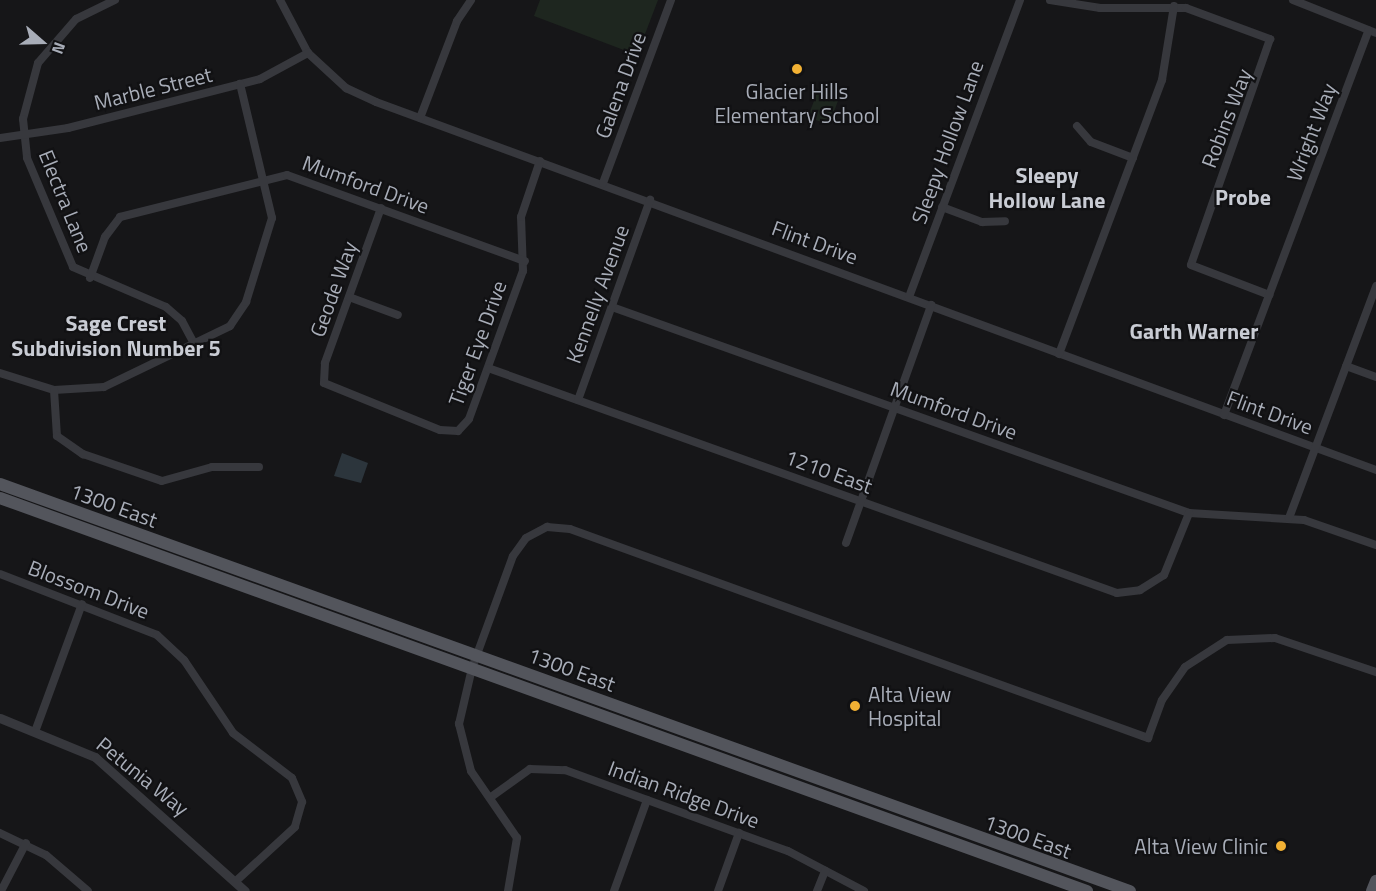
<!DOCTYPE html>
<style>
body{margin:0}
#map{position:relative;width:1376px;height:891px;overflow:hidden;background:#161618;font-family:"Titillium Web",sans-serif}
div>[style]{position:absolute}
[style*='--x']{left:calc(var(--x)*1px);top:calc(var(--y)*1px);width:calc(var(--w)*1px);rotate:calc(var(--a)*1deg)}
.green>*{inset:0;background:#1e261f}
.water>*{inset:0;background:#2c353c}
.minor>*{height:8px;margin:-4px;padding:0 4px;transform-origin:4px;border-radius:4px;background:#37383d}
.tertiary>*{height:9px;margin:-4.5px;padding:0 4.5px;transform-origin:4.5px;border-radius:4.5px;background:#37383d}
.primary>*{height:12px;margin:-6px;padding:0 6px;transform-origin:6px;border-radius:6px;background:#53555c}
.dots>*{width:16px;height:16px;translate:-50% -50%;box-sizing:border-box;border:3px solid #111113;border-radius:50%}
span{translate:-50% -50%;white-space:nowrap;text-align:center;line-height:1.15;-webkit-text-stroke:4.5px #111113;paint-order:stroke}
.street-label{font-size:21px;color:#a8adb8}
.poi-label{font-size:21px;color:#a8adb8}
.left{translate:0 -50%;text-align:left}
.right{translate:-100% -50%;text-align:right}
.neighbourhood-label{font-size:22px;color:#c9ccd4;font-weight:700}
.north{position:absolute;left:12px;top:12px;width:60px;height:60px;-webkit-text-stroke:4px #111113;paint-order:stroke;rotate:110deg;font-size:16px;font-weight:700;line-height:24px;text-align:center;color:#a8adb8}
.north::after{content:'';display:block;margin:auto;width:21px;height:27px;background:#a8adb8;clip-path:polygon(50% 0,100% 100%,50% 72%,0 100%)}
</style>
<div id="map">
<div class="green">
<i style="clip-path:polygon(540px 0,658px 0,637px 55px,534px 16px)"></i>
<i style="clip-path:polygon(821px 82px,842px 90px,829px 125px,808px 117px)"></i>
</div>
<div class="water">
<i style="clip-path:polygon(342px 453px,368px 463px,361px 483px,334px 476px)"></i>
</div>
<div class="minor">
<i style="--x:115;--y:0;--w:43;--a:154"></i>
<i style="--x:76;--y:19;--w:58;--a:130.8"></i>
<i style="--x:38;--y:63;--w:58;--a:105"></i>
<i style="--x:23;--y:119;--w:39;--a:84"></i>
<i style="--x:27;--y:158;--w:118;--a:67.1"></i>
<i style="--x:73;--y:267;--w:101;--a:23.3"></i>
<i style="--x:166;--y:307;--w:21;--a:41"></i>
<i style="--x:182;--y:321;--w:30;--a:62"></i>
<i style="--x:280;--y:0;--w:60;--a:62.2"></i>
<i style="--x:308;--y:53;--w:52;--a:42.6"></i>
<i style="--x:346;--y:88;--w:33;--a:25"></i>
<i style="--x:376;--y:102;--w:1066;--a:20.2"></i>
<i style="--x:1050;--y:0;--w:51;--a:9.1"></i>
<i style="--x:1100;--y:8;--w:86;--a:0"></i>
<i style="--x:1186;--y:8;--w:90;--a:20.3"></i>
<i style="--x:1270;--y:39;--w:239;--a:109.3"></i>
<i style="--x:1191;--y:265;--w:84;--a:21"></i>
<i style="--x:1293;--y:0;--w:89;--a:21.7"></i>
<i style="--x:420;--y:118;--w:104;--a:-69.1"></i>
<i style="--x:457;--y:21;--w:25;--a:-56"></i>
<i style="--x:1077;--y:126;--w:21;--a:49"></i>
<i style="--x:1091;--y:142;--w:45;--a:20.9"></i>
<i style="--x:0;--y:138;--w:69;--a:-8.4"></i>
<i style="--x:68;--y:128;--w:198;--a:-14.3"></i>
<i style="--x:260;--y:79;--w:55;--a:-28.4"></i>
<i style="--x:603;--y:183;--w:195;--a:-69.6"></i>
<i style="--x:942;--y:207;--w:43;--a:20.6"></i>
<i style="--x:982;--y:222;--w:23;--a:-2"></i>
<i style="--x:381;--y:208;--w:165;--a:109.9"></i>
<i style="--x:325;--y:363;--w:20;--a:93"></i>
<i style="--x:324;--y:383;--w:125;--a:22.1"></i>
<i style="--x:440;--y:430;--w:18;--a:3"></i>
<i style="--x:458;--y:431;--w:16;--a:-47"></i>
<i style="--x:469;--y:419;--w:158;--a:-70"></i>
<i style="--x:523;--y:271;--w:54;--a:-92.1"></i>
<i style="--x:521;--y:217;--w:59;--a:-71.3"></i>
<i style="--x:90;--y:278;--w:44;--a:-69.9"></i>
<i style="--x:105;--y:237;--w:25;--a:-53"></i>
<i style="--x:120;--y:217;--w:172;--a:-14.1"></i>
<i style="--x:287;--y:175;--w:253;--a:19.9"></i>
<i style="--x:349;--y:297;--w:52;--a:20.2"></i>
<i style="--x:909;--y:297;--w:317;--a:-69.5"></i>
<i style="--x:612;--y:307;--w:613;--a:19.65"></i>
<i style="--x:1189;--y:513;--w:115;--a:3.5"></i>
<i style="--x:1304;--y:520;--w:76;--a:19.1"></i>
<i style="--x:1059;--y:354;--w:293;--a:-69.4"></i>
<i style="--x:1162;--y:80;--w:75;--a:-80.8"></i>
<i style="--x:1346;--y:366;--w:32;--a:20"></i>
<i style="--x:488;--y:368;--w:668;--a:19.68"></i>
<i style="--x:1117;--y:593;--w:23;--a:-7"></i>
<i style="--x:1140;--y:590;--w:28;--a:-32"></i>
<i style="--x:1164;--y:575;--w:67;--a:-68"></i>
<i style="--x:0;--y:373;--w:57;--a:17.5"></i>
<i style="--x:54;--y:390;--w:50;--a:-3.4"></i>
<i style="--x:104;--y:387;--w:140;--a:-25.8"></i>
<i style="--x:230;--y:326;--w:29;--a:-56"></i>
<i style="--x:246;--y:302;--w:88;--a:-72.8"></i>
<i style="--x:272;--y:218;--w:138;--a:-103.4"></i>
<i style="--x:54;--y:390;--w:46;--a:86.3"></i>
<i style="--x:57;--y:436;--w:32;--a:35"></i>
<i style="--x:83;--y:454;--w:83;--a:18.9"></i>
<i style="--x:162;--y:481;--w:52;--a:-15.6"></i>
<i style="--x:212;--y:467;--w:47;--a:0"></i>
<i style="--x:578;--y:400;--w:213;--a:-70.2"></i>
<i style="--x:1224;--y:415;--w:411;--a:-69.4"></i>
<i style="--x:1289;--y:518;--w:248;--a:-69.4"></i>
<i style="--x:846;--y:543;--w:253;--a:-70.3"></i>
<i style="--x:0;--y:574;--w:168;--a:21.2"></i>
<i style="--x:157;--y:635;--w:37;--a:43"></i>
<i style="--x:184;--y:660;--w:88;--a:56.1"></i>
<i style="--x:233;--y:733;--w:74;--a:37.3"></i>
<i style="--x:292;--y:778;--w:26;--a:67"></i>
<i style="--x:302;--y:802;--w:26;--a:106"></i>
<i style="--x:295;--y:827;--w:80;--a:137.5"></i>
<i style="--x:36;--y:729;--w:133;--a:-69.8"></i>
<i style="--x:491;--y:797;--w:48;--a:-35.7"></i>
<i style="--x:530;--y:769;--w:35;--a:2"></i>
<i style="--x:565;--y:770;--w:237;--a:20"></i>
<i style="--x:788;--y:851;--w:86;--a:27.8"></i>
<i style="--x:0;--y:833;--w:51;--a:25.6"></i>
<i style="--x:46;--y:855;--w:55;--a:40.6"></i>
<i style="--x:1;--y:891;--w:54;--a:-62.5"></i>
<i style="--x:508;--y:891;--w:54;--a:-80.4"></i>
<i style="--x:517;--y:838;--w:81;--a:-124.5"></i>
<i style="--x:471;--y:771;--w:49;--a:-104.3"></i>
<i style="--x:459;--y:724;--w:57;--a:-76.9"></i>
<i style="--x:472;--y:668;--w:119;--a:-69.9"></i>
<i style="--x:513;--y:556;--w:22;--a:-54"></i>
<i style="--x:526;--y:538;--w:24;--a:-28"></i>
<i style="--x:547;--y:527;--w:23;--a:5"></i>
<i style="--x:570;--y:529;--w:615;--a:19.88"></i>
<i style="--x:1148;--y:738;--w:40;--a:-69.8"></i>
<i style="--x:1162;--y:700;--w:40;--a:-55.1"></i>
<i style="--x:1185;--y:667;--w:50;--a:-32.7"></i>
<i style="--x:1227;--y:640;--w:48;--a:-2.4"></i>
<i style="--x:1275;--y:638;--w:107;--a:18.6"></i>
<i style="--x:614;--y:891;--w:97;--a:-70.1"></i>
<i style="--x:718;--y:891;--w:62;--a:-70.1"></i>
<i style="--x:817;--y:891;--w:22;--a:-68"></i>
</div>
<div class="tertiary">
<i style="--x:0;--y:718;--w:103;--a:22.3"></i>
<i style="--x:95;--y:757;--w:201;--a:41.8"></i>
</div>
<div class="primary">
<i style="--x:0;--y:484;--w:1201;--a:19.81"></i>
<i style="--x:0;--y:498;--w:1156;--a:19.88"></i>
<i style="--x:1372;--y:891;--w:11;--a:-68"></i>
</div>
<div class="dots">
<i style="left:797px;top:69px;background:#f2b134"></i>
<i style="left:855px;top:706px;background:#f2b134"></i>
<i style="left:1281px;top:846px;background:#f2b134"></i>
</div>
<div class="street-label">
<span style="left:620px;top:85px;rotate:-70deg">Galena Drive</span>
<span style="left:153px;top:88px;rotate:-14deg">Marble Street</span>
<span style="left:1226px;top:118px;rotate:-69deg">Robins Way</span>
<span style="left:1311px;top:132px;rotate:-69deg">Wright Way</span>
<span style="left:947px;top:142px;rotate:-70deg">Sleepy Hollow Lane</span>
<span style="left:366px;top:184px;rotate:20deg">Mumford Drive</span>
<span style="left:66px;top:201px;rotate:68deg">Electra Lane</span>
<span style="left:815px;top:242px;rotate:20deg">Flint Drive</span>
<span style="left:333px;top:289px;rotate:-70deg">Geode Way</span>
<span style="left:597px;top:294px;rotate:-70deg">Kennelly Avenue</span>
<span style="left:477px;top:343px;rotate:-70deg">Tiger Eye Drive</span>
<span style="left:954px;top:410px;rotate:20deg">Mumford Drive</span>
<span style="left:1270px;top:412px;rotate:20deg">Flint Drive</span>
<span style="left:829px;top:471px;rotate:20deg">1210 East</span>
<span style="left:114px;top:505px;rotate:20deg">1300 East</span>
<span style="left:89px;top:589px;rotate:21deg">Blossom Drive</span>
<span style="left:572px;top:669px;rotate:20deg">1300 East</span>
<span style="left:143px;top:776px;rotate:39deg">Petunia Way</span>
<span style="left:684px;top:794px;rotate:20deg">Indian Ridge Drive</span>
<span style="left:1028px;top:836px;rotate:20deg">1300 East</span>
</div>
<div class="poi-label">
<span style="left:797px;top:103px">Glacier Hills<br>Elementary School</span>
<span class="left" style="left:868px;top:706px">Alta View<br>Hospital</span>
<span class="right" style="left:1268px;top:846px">Alta View Clinic</span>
</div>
<div class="neighbourhood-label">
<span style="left:1047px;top:188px">Sleepy<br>Hollow Lane</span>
<span style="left:1243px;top:198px">Probe</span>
<span style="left:116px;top:336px">Sage Crest<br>Subdivision Number 5</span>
<span style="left:1194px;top:332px">Garth Warner</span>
</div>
<div class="north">N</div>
</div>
